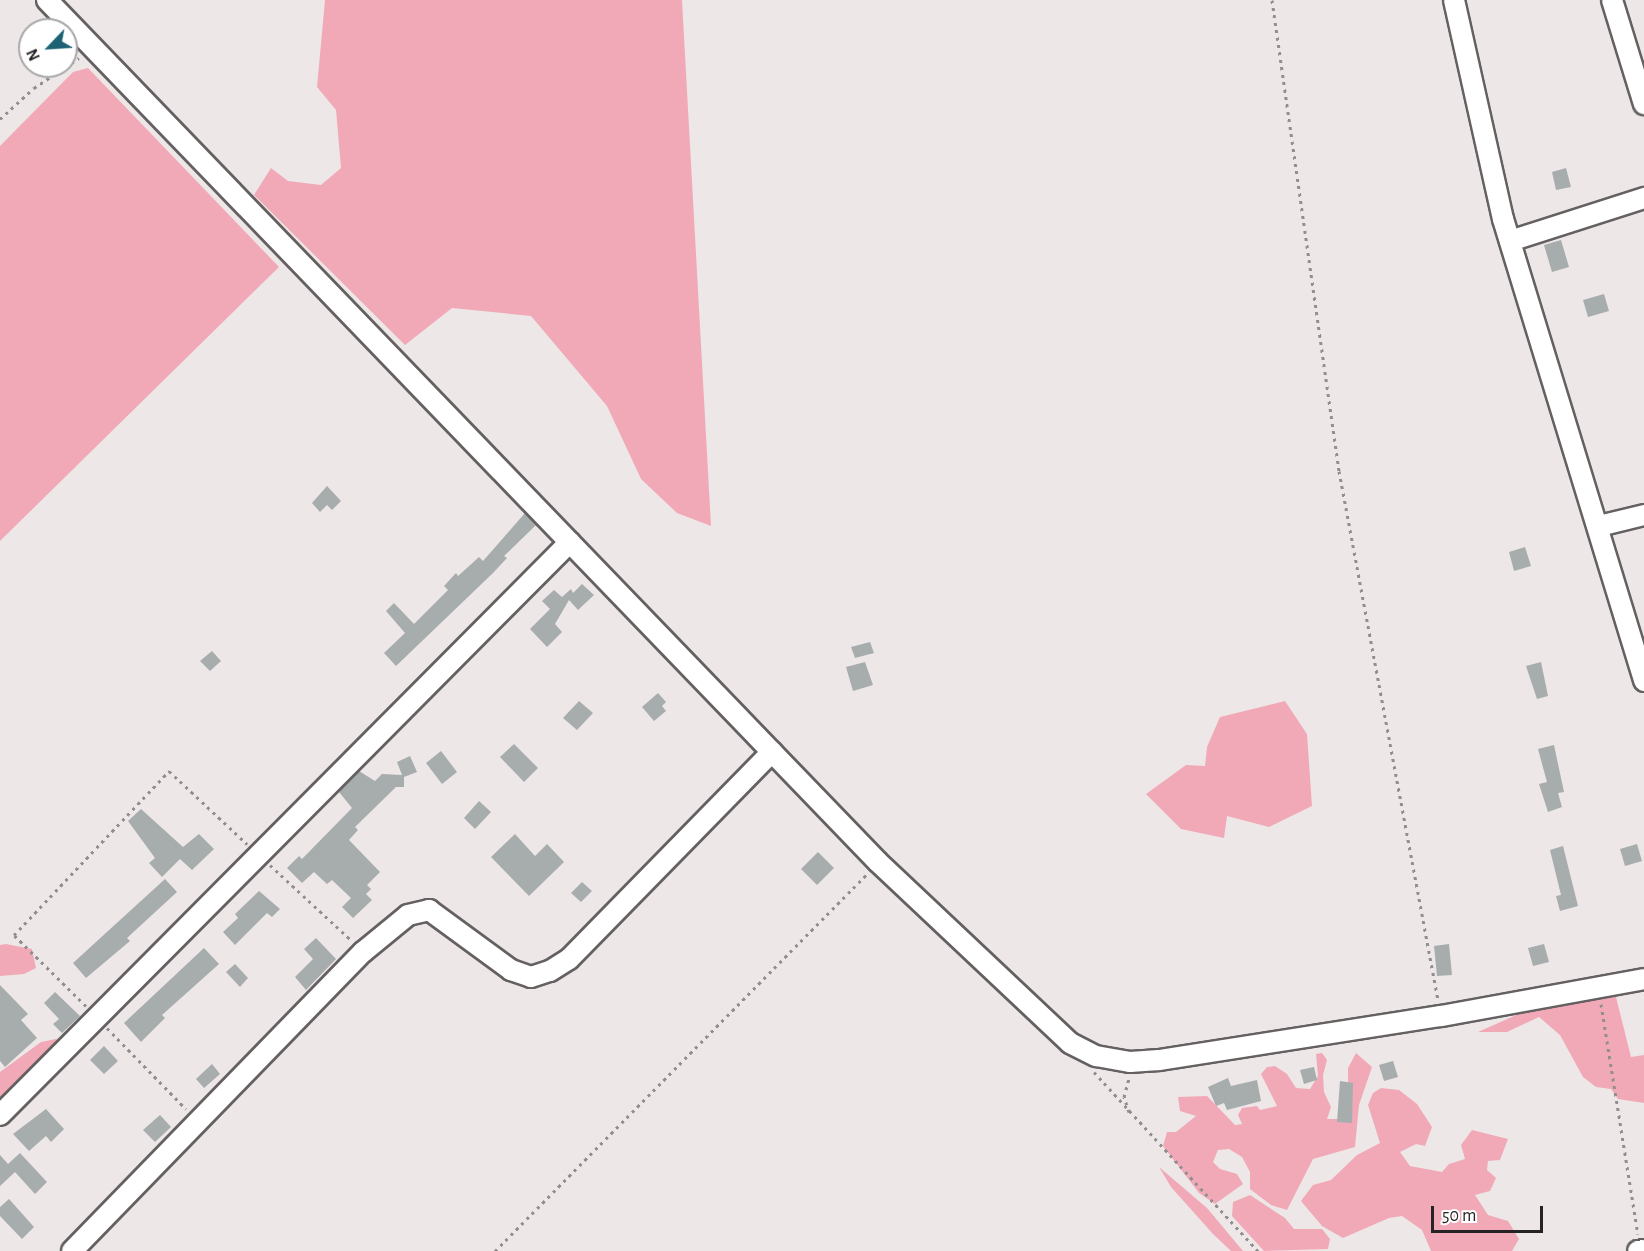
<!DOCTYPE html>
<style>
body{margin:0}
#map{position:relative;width:1644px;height:1251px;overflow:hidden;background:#ede7e8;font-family:"Alegreya Sans",sans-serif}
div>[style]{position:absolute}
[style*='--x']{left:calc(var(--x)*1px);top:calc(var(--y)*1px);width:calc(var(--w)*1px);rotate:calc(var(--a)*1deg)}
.green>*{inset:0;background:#f1a9b7}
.building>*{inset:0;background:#a7acad}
.path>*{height:3px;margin-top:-1.5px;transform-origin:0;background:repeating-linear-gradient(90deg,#928e8f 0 3px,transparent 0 7.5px)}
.roads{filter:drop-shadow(2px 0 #656061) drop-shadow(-2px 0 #656061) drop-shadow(0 2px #656061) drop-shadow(0 -2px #656061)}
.minor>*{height:20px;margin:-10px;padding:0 10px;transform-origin:10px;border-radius:10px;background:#fff}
span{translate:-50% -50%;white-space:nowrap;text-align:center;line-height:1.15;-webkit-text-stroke:4.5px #fff;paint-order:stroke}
.north{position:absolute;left:18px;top:18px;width:60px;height:60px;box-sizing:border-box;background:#fff;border:2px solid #a8a7a7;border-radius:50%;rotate:245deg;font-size:16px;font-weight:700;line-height:24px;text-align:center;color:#252324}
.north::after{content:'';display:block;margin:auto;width:21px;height:27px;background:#1c6273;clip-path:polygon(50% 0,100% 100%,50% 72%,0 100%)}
.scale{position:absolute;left:1431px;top:1206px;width:112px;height:27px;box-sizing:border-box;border:3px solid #252324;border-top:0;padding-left:8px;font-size:18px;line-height:21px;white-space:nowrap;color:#252324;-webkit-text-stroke:4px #fff;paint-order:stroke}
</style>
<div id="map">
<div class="green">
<i style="clip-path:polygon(325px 0,682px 0,711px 526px,677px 513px,641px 479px,607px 406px,531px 316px,452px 308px,405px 345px,254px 195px,271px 168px,288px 181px,321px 185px,341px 168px,336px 110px,317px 87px)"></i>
<i style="clip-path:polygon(88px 68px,279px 267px,0 541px,0 146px,73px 72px)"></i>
<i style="clip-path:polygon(1285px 701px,1307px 734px,1312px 806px,1269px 827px,1227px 816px,1224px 838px,1181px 829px,1146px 794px,1186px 765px,1205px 766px,1207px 747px,1220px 717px)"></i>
<i style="clip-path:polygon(6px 944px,32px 949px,36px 968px,24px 974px,0 976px,0 945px)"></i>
<i style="clip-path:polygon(1601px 993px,1616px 997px,1631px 1057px,1644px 1055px,1644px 1103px,1618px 1099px,1611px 1089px,1596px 1087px,1583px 1077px,1560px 1035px,1539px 1017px,1507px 1032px,1478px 1032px,1532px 1008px,1552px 1007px,1567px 999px)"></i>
<i style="clip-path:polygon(56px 1039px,74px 1050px,76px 1056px,67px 1056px,0 1099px,0 1072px,41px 1042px)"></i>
<i style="clip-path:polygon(1322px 1053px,1327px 1060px,1323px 1075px,1324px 1092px,1331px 1107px,1327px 1119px,1344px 1119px,1348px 1105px,1348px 1068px,1356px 1053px,1372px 1067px,1359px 1105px,1355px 1147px,1313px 1159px,1287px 1210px,1271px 1205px,1250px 1189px,1250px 1172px,1242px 1157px,1229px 1149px,1218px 1150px,1213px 1162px,1220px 1169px,1237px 1174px,1243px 1184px,1215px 1204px,1199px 1193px,1163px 1146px,1167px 1132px,1176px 1132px,1196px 1116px,1180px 1111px,1178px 1097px,1207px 1096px,1235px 1125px,1242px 1124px,1238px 1115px,1242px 1108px,1257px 1106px,1260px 1110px,1277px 1106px,1261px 1074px,1267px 1067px,1275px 1066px,1287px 1074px,1296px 1088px,1310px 1089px,1318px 1076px,1316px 1054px)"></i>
<i style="clip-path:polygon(1381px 1088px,1399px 1090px,1417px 1104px,1432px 1127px,1425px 1146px,1416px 1144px,1400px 1152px,1410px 1166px,1442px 1172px,1449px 1164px,1465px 1159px,1461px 1145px,1472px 1130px,1508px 1139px,1500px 1160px,1488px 1161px,1487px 1170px,1496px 1178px,1490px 1191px,1475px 1195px,1488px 1215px,1508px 1221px,1519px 1239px,1512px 1251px,1431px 1251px,1422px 1230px,1402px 1216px,1389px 1218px,1343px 1238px,1322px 1226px,1301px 1201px,1313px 1185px,1331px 1180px,1357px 1155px,1380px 1143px,1368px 1105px,1373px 1093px)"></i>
<i style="clip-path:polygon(1159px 1167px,1207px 1208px,1243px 1251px,1231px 1251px,1213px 1234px,1171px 1187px)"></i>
<i style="clip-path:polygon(1250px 1195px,1285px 1218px,1294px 1229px,1322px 1229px,1330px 1239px,1328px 1249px,1264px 1251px,1232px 1216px,1233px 1202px)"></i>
</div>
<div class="building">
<i style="clip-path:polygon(1566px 168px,1571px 187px,1556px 190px,1552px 172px)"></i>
<i style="clip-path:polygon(1561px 240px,1569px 267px,1552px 272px,1544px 245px)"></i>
<i style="clip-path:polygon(1604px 294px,1609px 311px,1588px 317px,1583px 300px)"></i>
<i style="clip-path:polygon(327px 486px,341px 501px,332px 510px,327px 505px,320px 512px,312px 503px)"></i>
<i style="clip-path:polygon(525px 513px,536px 525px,504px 556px,507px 558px,493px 573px,396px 666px,384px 653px,405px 633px,386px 611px,394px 603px,414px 624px,448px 590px,444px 586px,456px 573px,458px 576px,479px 557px,483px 561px)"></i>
<i style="clip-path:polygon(1525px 547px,1531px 566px,1514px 571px,1509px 552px)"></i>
<i style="clip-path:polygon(582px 584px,594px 595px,578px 610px,569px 600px,555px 624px,562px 632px,547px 647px,530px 629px,550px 609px,542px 601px,554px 590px,562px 597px,571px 589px,573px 593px)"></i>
<i style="clip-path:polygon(870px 642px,874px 653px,855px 658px,851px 647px)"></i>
<i style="clip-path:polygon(212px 651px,221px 661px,210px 671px,200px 661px)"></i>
<i style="clip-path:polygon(865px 662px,873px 685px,853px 691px,846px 667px)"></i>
<i style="clip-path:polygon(1541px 662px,1548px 696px,1537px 699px,1526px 666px)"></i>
<i style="clip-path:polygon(658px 693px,666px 702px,662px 706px,666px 711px,654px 721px,642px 707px)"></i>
<i style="clip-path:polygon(579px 701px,593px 713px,577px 730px,563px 718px)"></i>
<i style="clip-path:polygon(514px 744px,538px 768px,524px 782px,500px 757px)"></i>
<i style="clip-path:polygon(1554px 745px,1564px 792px,1558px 793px,1562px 807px,1548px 812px,1539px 784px,1547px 782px,1538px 749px)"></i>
<i style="clip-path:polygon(441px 751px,457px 772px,442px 784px,426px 763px)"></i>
<i style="clip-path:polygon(410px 756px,417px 772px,404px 777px,404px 787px,396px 787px,355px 827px,358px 830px,349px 840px,380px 872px,367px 885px,371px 889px,366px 894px,372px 900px,353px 918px,342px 907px,351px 898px,332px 880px,327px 884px,314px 872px,302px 883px,287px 868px,299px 856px,302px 859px,352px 808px,339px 792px,359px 771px,375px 781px,382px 774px,402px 775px,397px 762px)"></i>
<i style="clip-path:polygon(479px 801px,491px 812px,475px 829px,464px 818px)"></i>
<i style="clip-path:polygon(141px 809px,183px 847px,199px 834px,214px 849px,192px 870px,180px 859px,162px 877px,149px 863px,155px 858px,128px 821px)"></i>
<i style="clip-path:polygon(515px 834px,535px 856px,547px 844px,564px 862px,529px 896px,491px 857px)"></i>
<i style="clip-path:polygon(1637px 844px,1642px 861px,1625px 866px,1620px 849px)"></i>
<i style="clip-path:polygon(1563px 846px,1578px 906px,1560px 911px,1556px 896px,1561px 895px,1550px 850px)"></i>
<i style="clip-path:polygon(818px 852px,834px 868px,817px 885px,801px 869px)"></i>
<i style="clip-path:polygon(165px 879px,177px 892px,127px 938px,130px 941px,86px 978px,73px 963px)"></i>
<i style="clip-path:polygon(582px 882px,592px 891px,581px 902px,571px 893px)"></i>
<i style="clip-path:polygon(259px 891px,280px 909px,272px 917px,267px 913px,235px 945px,223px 932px,238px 918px,235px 914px)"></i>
<i style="clip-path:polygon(316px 938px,336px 959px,306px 990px,295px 977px,313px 959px,304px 949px)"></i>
<i style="clip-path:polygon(1449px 944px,1452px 975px,1437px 976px,1434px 946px)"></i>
<i style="clip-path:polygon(1544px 944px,1549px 962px,1533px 966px,1528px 948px)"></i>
<i style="clip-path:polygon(204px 948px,219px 964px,162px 1015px,165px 1018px,141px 1042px,124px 1023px)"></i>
<i style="clip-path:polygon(235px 964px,248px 978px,240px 987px,226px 972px)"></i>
<i style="clip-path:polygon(0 985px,28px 1014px,21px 1020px,37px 1038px,5px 1067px,0 1061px)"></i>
<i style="clip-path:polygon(55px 992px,80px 1016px,62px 1033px,53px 1024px,59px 1019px,44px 1003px)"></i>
<i style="clip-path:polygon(104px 1046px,118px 1061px,104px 1074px,90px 1060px)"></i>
<i style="clip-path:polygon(1393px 1061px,1398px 1077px,1384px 1081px,1379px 1065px)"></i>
<i style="clip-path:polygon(212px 1064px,220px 1074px,204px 1088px,196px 1079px)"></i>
<i style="clip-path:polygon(1314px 1067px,1317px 1080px,1304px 1084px,1300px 1070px)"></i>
<i style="clip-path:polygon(1228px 1078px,1231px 1086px,1257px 1080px,1261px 1101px,1227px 1110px,1224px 1103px,1216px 1106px,1208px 1087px)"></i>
<i style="clip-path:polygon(1340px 1081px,1353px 1083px,1352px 1123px,1337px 1122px)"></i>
<i style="clip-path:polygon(46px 1109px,64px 1129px,51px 1142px,46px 1136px,29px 1151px,13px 1134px)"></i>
<i style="clip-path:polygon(160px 1115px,171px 1127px,155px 1142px,143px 1130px)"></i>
<i style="clip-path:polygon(20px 1153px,47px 1182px,35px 1194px,15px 1172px,0 1186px,0 1155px,8px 1164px)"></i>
<i style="clip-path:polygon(9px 1199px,34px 1227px,22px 1239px,0 1216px,0 1207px)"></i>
</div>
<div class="path">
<i style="--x:1272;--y:0;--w:476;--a:81.9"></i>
<i style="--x:1339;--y:471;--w:538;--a:79.4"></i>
<i style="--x:0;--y:119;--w:46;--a:-42.4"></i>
<i style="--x:34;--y:88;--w:54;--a:-33.7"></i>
<i style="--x:270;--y:865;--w:110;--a:42.8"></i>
<i style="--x:1601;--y:1004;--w:233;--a:80.9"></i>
<i style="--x:86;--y:1006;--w:101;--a:-135.4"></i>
<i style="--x:14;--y:935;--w:226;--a:-46.6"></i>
<i style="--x:169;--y:771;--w:107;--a:43.1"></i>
<i style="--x:107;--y:1028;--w:113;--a:45.7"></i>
<i style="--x:1094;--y:1072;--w:243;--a:47.5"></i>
<i style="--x:1129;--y:1112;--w:16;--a:-108"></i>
<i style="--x:1124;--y:1097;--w:20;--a:-75"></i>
<i style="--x:495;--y:1251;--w:530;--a:-45.38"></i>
</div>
<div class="roads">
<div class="minor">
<i style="--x:47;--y:0;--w:1197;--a:46.05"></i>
<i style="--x:878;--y:862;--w:264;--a:43.3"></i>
<i style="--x:1070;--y:1043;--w:29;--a:27"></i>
<i style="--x:1096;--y:1056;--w:35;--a:10"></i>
<i style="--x:1130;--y:1062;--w:29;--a:-4"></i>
<i style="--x:1159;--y:1060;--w:285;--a:-8.9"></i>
<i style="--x:1441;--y:1016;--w:206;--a:-10.3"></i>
<i style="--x:1454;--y:0;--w:224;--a:77.4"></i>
<i style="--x:1503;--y:219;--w:483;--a:73"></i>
<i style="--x:1612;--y:0;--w:109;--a:72.9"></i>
<i style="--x:1510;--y:241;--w:141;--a:-17.8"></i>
<i style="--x:1599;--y:526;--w:46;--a:-13.7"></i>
<i style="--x:0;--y:1115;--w:808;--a:-45.15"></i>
<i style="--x:72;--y:1251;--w:417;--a:-45.8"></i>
<i style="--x:363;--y:952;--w:58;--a:-39.4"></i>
<i style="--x:408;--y:915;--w:22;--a:-13"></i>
<i style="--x:429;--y:910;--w:102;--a:36.2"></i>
<i style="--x:511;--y:970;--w:21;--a:19"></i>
<i style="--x:531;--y:977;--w:20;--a:-18"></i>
<i style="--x:550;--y:971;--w:22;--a:-32"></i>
<i style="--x:569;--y:959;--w:290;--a:-45.6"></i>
<i style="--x:1638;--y:1251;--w:6;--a:-9"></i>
</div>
</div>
<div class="north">N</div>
<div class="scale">50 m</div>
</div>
